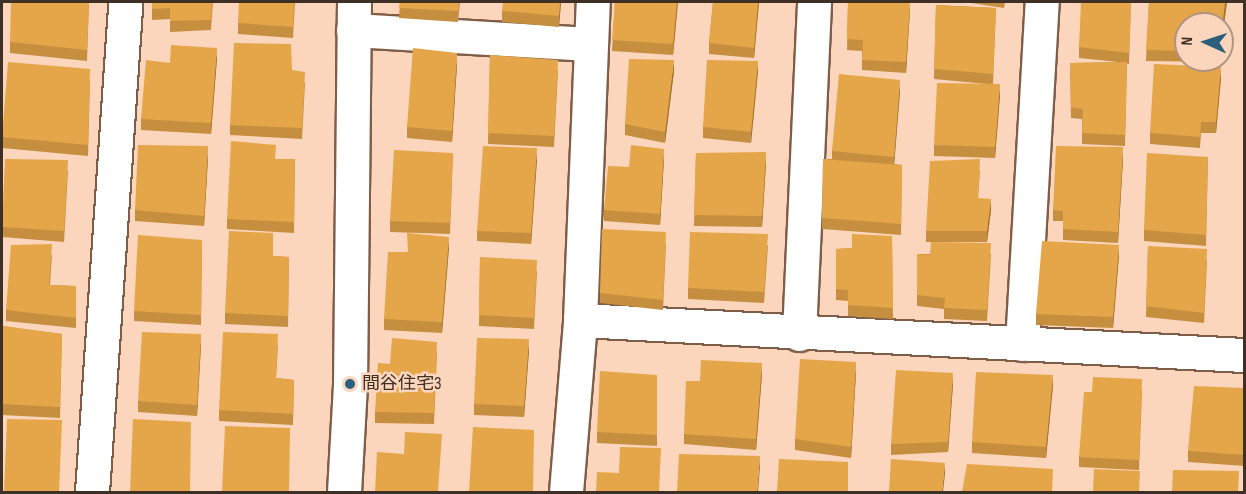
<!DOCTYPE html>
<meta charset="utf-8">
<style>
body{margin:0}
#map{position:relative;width:1246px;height:494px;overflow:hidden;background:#fcd5bd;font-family:"Sofia Sans Condensed","Noto Sans JP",sans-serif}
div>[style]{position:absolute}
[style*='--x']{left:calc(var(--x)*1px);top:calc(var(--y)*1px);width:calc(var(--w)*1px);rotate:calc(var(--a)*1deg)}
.roads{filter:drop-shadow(2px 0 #7f5e49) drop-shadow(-2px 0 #7f5e49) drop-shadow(0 2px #7f5e49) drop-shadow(0 -2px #7f5e49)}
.street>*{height:33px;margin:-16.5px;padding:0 16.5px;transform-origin:16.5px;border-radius:16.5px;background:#fff}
.wall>*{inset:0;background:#c58f3f}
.shaded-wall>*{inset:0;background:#a07433}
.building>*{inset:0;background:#e5a649}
.dots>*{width:16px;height:16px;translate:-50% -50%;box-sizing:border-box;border:3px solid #fcd5bd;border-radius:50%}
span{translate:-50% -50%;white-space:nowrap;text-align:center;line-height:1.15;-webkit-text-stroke:5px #fcd5bd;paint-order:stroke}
.poi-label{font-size:18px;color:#3f3026}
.left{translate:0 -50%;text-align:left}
.frame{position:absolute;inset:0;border:3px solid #3f3026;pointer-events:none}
.north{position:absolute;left:1174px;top:12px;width:60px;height:60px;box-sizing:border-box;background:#fcd5bd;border:2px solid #b09381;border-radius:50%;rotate:273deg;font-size:16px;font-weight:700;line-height:24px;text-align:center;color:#3f3026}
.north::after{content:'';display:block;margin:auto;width:21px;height:27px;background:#2a607b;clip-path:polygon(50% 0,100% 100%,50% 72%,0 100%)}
</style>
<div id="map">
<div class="roads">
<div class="street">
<i style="--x:353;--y:30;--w:237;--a:3.4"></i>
<i style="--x:580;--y:320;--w:665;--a:3.02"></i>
<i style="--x:799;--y:334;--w:332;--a:-87.4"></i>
<i style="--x:1022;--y:344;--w:343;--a:-86.7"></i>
<i style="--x:92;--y:492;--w:491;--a:-86.1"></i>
<i style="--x:344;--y:492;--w:108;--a:-86.8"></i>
<i style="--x:350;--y:384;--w:382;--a:-89.4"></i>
<i style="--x:566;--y:492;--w:173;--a:-85.3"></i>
<i style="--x:580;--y:320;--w:318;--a:-87.7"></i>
</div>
</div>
<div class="wall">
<i style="clip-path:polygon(89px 2px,87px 61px,10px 53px,10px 42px)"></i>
<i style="clip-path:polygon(152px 2px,213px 2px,211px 30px,170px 32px,170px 19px,152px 20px)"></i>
<i style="clip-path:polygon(295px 2px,293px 38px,238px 34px,238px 23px)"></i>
<i style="clip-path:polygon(400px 2px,460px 2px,458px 22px,399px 18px)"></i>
<i style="clip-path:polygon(561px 2px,559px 27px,502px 22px,502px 11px)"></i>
<i style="clip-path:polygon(615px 2px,678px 2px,673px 55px,612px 51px)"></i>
<i style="clip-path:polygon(713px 2px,759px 2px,754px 58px,709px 54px,709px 43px)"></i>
<i style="clip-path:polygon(848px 2px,910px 9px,906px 73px,862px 70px,862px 51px,847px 50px)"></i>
<i style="clip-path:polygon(965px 2px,1005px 2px,1004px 8px)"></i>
<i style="clip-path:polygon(1131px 2px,1129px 64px,1127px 64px,1125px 146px,1082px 144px,1082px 119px,1071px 118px,1070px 63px,1118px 62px,1079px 58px,1079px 47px)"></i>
<i style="clip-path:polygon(1149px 2px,1227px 2px,1222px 39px,1222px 24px,1186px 24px,1186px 60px,1219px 60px,1219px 62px,1146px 61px)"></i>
<i style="clip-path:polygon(936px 5px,996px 8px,993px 84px,1000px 95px,995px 158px,934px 156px,934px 145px,987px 84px,934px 79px)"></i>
<i style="clip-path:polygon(490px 55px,558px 70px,554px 147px,488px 144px)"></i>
<i style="clip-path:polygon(217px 58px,211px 134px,141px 130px,141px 119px,170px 63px)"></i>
<i style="clip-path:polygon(457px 64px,452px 142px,407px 138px,407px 127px)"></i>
<i style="clip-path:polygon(292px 70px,305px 83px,302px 139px,230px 135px,230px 125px)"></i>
<i style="clip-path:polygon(674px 71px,665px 143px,625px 135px,625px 124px)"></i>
<i style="clip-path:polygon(758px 71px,751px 143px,703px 138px,703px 127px)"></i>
<i style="clip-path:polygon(1221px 78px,1216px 133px,1201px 133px,1200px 148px,1150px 144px,1150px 133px)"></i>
<i style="clip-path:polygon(90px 80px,88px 156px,2px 148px,2px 137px)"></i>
<i style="clip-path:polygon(900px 91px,894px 164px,902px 165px,901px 235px,822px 229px,823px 159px,832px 159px,832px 151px)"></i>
<i style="clip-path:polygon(453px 153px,450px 234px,390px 232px,390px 221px)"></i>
<i style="clip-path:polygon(696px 153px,766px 163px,762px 227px,694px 226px)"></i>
<i style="clip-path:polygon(208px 157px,204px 226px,135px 221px,135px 210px)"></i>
<i style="clip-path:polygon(1208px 157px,1206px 246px,1144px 241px,1144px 230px)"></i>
<i style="clip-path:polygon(1123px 158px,1118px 243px,1063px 240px,1063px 221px,1053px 221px,1053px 210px)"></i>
<i style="clip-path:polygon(276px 159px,295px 159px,294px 233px,227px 229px,227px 219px)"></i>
<i style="clip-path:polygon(537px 159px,531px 244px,477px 241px,477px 231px)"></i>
<i style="clip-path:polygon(664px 159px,660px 225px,604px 221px,604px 210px,629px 167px)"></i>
<i style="clip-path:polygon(68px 170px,64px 242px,2px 237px,2px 212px)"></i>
<i style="clip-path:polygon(980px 170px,978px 198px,991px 210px,987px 242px,926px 242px,926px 231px)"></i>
<i style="clip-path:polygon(892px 236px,893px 319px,848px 316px,848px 301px,836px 300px,836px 249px,852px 248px)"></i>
<i style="clip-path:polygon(202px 240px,201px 325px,134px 321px,134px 311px)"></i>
<i style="clip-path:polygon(666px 243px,663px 310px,600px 303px,600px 293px)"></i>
<i style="clip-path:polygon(768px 245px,764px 303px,688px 299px,688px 288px)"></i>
<i style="clip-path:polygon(1148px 246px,1207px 260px,1204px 323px,1146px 317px)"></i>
<i style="clip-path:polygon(449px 247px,442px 333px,384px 330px,384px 319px,408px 252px)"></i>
<i style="clip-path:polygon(52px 254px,50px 285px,76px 286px,76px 328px,6px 321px,6px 310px)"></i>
<i style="clip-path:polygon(917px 254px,991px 254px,987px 321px,944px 319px,944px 309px,917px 306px)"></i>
<i style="clip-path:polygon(1119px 255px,1113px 328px,1036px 325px,1036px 314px)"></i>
<i style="clip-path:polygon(273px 256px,289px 257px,288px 327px,225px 324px,225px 313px)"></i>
<i style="clip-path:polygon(480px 257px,537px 271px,534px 329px,479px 326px)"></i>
<i style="clip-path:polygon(2px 326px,62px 334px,60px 418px,2px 415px)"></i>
<i style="clip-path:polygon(201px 344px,197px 416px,138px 412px,138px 401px)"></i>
<i style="clip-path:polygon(278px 345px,276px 378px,294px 380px,293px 425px,219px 421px,219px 410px)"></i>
<i style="clip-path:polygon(529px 350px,524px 417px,474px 415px,474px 404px)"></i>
<i style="clip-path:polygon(437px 353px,434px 424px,375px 423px,375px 412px,390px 364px)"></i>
<i style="clip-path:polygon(856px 372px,851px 458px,795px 450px,795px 439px)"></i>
<i style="clip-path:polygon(762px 374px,756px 450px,684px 444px,684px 434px,700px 381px)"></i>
<i style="clip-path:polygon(657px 375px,657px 446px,597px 443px,597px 432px)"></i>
<i style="clip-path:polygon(953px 384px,948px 452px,891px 455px,891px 444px)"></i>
<i style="clip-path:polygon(1053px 385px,1046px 458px,972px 453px,972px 442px)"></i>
<i style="clip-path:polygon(1245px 388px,1245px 466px,1188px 462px,1188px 451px)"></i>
<i style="clip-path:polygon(1142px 390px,1139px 470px,1079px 467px,1079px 457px)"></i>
</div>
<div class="shaded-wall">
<i style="clip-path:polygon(560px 2px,561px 2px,559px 27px,559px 16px)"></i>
<i style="clip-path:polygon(677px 2px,678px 2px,673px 55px,673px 44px)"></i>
<i style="clip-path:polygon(758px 2px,759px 2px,754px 58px,754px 48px)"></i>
<i style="clip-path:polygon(910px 2px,910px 9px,906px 73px,906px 62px)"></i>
<i style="clip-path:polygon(1225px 2px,1227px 2px,1222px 39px,1222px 28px)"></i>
<i style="clip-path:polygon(217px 48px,217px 58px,211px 134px,211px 123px)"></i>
<i style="clip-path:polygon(457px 53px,457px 64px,452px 142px,452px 131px)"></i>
<i style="clip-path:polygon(674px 60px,674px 71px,665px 143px,665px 132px)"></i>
<i style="clip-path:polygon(758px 61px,758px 71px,751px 143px,751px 132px)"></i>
<i style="clip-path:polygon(1221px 67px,1221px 78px,1216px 133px,1216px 122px)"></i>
<i style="clip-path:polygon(900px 80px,900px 91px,894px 167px,894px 157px)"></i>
<i style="clip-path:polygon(1000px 84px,1000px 95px,995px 158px,995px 147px)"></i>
<i style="clip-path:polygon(208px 146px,208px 157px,204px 226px,204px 216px)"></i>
<i style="clip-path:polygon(1123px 147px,1123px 158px,1118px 243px,1118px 232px)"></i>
<i style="clip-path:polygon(537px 148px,537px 159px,531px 244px,531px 233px)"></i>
<i style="clip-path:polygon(664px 149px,664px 159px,660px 225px,660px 214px)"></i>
<i style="clip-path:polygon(766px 152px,766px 163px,762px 227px,762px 216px)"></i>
<i style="clip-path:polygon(991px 199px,991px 210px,987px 242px,987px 231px)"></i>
<i style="clip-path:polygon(449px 237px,449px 247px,442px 333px,442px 322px)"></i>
<i style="clip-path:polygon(1119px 245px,1119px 255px,1113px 328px,1113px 317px)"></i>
<i style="clip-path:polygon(201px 334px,201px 344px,197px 416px,197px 405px)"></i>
<i style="clip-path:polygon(529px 339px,529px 350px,524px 417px,524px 406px)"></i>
<i style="clip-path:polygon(856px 362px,856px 372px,851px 458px,851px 447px)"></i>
<i style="clip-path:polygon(762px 363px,762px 374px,756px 450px,756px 439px)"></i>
<i style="clip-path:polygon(953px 373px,953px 384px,948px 452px,948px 442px)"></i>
<i style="clip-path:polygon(1053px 375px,1053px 385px,1046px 458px,1046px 447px)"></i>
<i style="clip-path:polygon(760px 456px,760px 467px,758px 492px,757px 492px)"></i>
<i style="clip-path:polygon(945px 463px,945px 474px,943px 492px,942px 492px)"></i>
</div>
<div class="building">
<i style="clip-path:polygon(11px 2px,89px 2px,87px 50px,10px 42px)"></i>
<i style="clip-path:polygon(152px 2px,212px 2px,211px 20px,170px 21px,170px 8px,152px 9px)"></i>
<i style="clip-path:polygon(239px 2px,294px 2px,293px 27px,238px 23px)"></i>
<i style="clip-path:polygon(400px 2px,459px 2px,458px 11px,399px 8px)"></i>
<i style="clip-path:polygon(503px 2px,560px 2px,559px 16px,502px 11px)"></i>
<i style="clip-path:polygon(615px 2px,677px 2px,673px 44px,612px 40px)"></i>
<i style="clip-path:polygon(713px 2px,758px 2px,754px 48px,709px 43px)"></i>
<i style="clip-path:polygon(848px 2px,910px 2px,906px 62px,862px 60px,863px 40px,847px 39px)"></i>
<i style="clip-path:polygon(1081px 2px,1131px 2px,1129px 53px,1079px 47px)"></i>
<i style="clip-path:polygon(1149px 2px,1225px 2px,1222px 28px,1222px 24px,1186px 24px,1186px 51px,1146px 50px)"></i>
<i style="clip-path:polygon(936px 5px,996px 8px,993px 74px,934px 69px)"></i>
<i style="clip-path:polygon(234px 43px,291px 44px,292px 70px,305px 72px,302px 128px,230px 125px)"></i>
<i style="clip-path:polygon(171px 45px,217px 48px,211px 123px,141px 119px,146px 60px,170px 63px)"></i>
<i style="clip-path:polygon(413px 48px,457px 53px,452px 131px,407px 127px)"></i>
<i style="clip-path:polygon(490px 55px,558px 60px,554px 136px,488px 133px)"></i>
<i style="clip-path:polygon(629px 59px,674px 60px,665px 132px,625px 124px)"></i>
<i style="clip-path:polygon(707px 60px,758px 61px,751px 132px,703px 127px)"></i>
<i style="clip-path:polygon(8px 62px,90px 69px,88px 145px,2px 137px)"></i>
<i style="clip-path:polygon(1127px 62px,1125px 135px,1082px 133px,1083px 109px,1071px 107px,1070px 63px)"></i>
<i style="clip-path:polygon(1154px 64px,1221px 67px,1216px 122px,1201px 122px,1200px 137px,1150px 133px)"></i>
<i style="clip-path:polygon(839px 74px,900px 80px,894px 157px,832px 151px)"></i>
<i style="clip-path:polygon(937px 83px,1000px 84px,995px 147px,934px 145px)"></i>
<i style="clip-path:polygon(231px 141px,276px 145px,275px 159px,295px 159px,294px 222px,227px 219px)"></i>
<i style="clip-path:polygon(138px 145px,208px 146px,204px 216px,135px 210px)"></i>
<i style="clip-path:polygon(631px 145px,664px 149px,660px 214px,604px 210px,608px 166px,629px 167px)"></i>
<i style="clip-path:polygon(483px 146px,537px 148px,531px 233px,477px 231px)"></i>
<i style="clip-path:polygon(1056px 146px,1123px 147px,1118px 232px,1063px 229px,1063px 211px,1053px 210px)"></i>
<i style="clip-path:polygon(394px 150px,453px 153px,450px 223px,390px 221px)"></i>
<i style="clip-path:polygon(766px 152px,762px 216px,694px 215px,696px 153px)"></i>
<i style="clip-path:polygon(1147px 153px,1208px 157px,1206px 235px,1144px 230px)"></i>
<i style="clip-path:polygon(5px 159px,68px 160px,64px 231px,2px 227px)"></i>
<i style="clip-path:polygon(823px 159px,902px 165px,901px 224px,822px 218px)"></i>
<i style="clip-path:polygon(980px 159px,978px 198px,991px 199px,987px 231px,926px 231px,930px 161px)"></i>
<i style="clip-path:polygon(602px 229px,666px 232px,663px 300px,600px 293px)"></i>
<i style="clip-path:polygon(229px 231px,273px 233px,273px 256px,289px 257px,288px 316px,225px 313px)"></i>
<i style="clip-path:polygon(690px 232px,768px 234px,764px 292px,688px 288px)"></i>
<i style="clip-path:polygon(407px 233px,449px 237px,442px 322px,384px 319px,388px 252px,408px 252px)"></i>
<i style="clip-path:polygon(852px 234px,892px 236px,893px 308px,848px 305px,848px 290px,836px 289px,836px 249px,852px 248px)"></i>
<i style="clip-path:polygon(138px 235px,202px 240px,201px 315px,134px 311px)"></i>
<i style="clip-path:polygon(1042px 241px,1119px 245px,1113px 317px,1036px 314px)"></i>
<i style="clip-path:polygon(931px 242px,991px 243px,987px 310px,944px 308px,945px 298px,917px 295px,917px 254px,930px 255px)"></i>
<i style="clip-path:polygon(52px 244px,49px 285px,76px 286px,76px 318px,6px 310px,11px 245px)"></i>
<i style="clip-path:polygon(1148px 246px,1207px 249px,1204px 313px,1146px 306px)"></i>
<i style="clip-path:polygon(480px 257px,537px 260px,534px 318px,479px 315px)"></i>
<i style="clip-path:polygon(2px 326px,62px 334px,60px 407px,2px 404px)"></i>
<i style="clip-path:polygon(142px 332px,201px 334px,197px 405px,138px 401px)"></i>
<i style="clip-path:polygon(223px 332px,278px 334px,276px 378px,294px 380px,293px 414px,219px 410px)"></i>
<i style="clip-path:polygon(392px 338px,437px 342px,434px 413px,375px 412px,378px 363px,390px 364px)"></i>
<i style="clip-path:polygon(477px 338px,529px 339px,524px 406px,474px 404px)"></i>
<i style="clip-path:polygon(800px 359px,856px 362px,851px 447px,795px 439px)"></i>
<i style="clip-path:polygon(701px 360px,762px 363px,756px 439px,684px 434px,686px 381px,700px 381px)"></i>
<i style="clip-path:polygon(896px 370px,953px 373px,948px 442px,891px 444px)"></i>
<i style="clip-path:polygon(600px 371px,657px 375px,657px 435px,597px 432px)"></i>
<i style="clip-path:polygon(976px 372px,1053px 375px,1046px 447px,972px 442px)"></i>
<i style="clip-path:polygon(1093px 377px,1142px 379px,1139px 460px,1079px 457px,1084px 392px,1092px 392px)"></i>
<i style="clip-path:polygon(1194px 386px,1245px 388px,1245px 455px,1188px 451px)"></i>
<i style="clip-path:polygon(7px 419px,62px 420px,59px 492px,4px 492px)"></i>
<i style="clip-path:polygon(133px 419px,191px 422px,190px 492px,130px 492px)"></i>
<i style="clip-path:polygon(225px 426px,290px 428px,289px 492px,222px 492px)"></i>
<i style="clip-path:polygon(473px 427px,534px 430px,533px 492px,469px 492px)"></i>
<i style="clip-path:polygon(405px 432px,442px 434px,438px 492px,375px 492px,377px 452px,404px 454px)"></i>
<i style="clip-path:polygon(620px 447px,661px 448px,659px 492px,596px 492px,597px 472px,619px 473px)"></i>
<i style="clip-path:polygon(679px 454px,760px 456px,757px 492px,677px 492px)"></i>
<i style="clip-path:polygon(779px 459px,848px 462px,848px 492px,777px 492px)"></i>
<i style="clip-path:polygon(891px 459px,945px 463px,942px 492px,889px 492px)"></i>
<i style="clip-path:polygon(967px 464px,1053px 469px,1052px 492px,962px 492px)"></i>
<i style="clip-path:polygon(1094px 469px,1140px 471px,1139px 492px,1093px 492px)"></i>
<i style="clip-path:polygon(1173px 470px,1239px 471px,1238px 492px,1172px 492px)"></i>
</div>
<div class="dots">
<i style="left:350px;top:384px;background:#2a607b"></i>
</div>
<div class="poi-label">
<span class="left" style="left:362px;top:384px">間谷住宅3</span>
</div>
<div class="frame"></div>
<div class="north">N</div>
</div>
